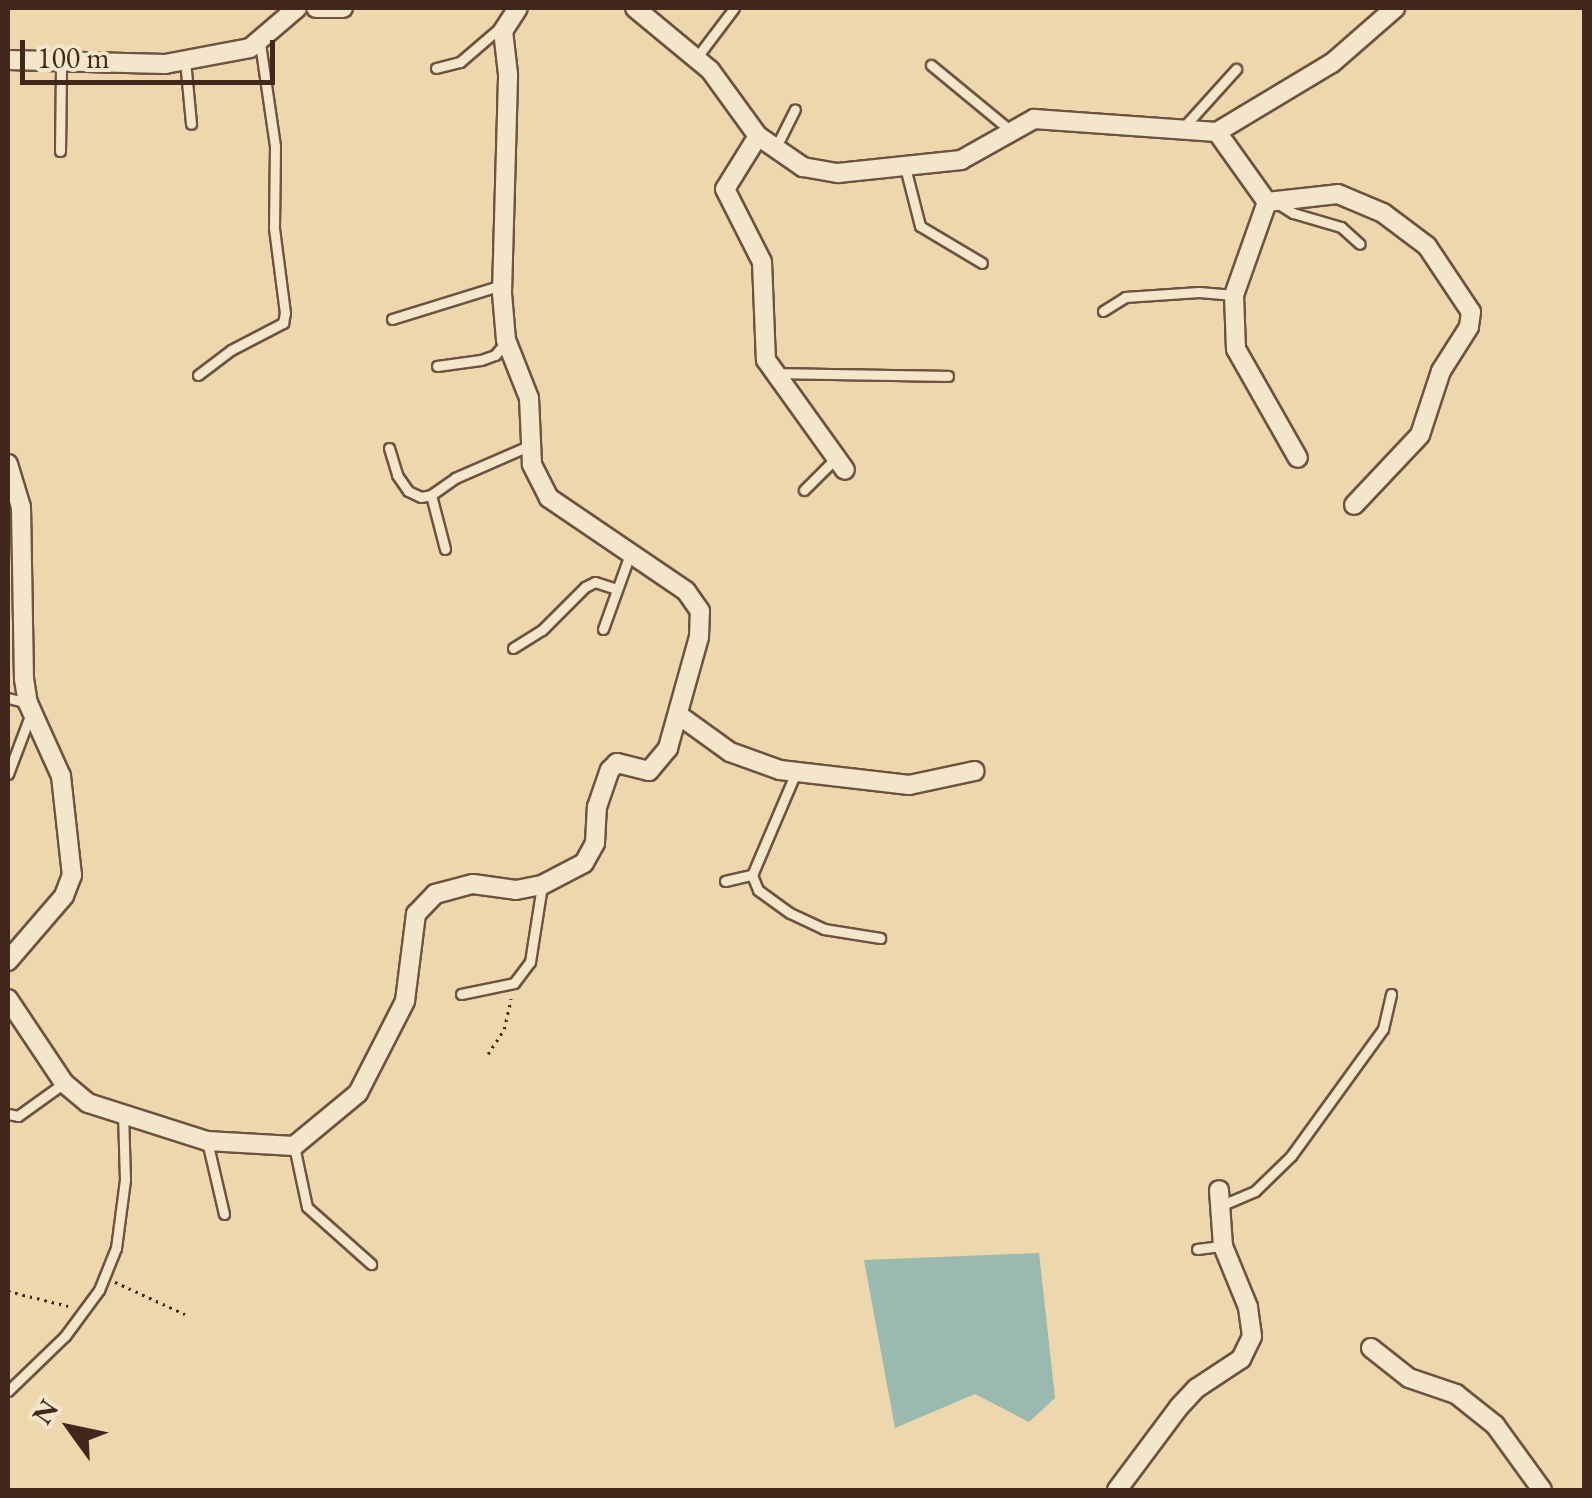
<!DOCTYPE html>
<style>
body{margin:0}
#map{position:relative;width:1592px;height:1498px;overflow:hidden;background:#edd8ae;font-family:"EB Garamond",serif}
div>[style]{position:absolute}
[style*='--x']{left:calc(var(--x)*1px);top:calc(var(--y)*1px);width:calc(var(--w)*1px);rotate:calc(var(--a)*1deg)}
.water>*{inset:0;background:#9ab9b0}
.path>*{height:2.5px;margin-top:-1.25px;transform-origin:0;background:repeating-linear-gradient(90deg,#42271c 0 2.5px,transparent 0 7.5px)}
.roads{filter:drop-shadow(2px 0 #6d5340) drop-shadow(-2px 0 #6d5340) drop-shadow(0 2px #6d5340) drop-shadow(0 -2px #6d5340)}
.service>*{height:9px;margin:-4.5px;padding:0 4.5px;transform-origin:4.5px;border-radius:4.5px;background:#f3e6ca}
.minor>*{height:18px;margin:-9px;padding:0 9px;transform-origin:9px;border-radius:9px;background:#f3e6ca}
span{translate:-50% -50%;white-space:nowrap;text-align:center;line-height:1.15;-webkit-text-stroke:10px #f3e6ca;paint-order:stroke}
.frame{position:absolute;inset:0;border:10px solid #42271c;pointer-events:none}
.north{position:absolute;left:20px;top:1378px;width:100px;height:100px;-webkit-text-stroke:8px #f3e6ca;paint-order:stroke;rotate:303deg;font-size:28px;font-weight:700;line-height:40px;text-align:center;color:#42271c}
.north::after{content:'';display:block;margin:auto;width:35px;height:45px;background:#42271c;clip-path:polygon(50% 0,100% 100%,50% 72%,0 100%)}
.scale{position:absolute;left:20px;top:40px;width:255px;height:45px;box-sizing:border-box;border:5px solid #42271c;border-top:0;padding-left:12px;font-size:30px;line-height:35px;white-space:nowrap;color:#42271c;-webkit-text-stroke:8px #f3e6ca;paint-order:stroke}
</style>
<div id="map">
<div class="water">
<i style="clip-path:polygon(1039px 1253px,1055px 1398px,1029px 1422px,975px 1394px,895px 1428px,864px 1260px)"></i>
</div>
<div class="path">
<i style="--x:488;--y:1054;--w:30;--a:-57"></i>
<i style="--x:504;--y:1029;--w:31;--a:-77"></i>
<i style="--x:115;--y:1282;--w:77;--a:24.6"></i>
<i style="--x:8;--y:1291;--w:62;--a:14"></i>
</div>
<div class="roads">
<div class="service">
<i style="--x:697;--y:57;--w:61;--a:-52.9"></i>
<i style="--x:185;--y:60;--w:64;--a:84.6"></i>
<i style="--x:931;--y:65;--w:104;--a:39.5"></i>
<i style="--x:436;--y:68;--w:25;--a:-14"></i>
<i style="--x:460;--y:62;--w:57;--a:-40.7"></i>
<i style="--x:1182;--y:129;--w:81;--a:-48"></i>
<i style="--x:776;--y:147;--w:42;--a:-63.4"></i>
<i style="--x:60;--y:151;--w:88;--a:-89.3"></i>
<i style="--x:905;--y:167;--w:61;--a:75.7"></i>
<i style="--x:920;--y:226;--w:72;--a:30.8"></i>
<i style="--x:1277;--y:203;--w:19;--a:32"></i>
<i style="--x:1293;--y:213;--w:50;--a:16.3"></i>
<i style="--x:1341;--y:227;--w:25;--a:42"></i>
<i style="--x:1103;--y:311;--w:26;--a:-32"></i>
<i style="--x:1125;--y:297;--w:74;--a:-3.9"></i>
<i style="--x:1199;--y:292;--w:35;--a:5"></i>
<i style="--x:392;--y:319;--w:115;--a:-17.2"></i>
<i style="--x:437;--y:366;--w:44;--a:-7.8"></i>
<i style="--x:481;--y:360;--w:15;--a:-20"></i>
<i style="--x:495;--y:355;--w:16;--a:-50"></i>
<i style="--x:775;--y:373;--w:173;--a:1"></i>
<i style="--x:198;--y:375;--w:41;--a:-37.1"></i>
<i style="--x:231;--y:350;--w:59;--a:-27.4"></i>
<i style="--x:283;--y:323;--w:10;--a:-79"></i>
<i style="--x:285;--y:313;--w:86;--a:-97.4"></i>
<i style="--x:274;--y:228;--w:82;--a:-89.3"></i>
<i style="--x:275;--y:146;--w:104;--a:-98.3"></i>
<i style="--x:389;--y:448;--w:28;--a:73"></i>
<i style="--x:397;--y:475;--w:19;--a:55"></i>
<i style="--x:408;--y:491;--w:14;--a:25"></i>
<i style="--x:421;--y:497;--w:10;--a:-11"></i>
<i style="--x:804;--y:490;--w:45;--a:-45"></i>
<i style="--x:445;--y:549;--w:56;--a:-104.5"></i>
<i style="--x:431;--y:495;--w:29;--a:-35"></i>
<i style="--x:455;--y:478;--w:83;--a:-23.5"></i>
<i style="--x:603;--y:629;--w:80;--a:-70.2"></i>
<i style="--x:513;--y:648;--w:34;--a:-32"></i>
<i style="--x:542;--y:630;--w:61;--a:-45"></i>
<i style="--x:585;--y:587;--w:11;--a:-27"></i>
<i style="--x:595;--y:582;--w:23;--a:18"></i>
<i style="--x:8;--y:698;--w:21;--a:14"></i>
<i style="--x:796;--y:772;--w:112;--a:113.1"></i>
<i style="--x:752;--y:875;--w:16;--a:68"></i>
<i style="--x:758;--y:890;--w:39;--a:36"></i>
<i style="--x:790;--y:913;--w:38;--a:25"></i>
<i style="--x:824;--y:929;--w:57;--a:9.1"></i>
<i style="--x:8;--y:774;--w:65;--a:-69.3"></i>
<i style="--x:725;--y:881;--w:28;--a:-13"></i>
<i style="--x:461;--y:994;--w:54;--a:-11.7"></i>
<i style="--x:514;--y:983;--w:26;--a:-53"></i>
<i style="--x:530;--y:962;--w:78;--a:-81.1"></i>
<i style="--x:8;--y:1114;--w:10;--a:11"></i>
<i style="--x:18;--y:1116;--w:57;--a:-35.7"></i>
<i style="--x:207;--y:1141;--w:75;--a:76.9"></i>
<i style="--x:294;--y:1146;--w:62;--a:78"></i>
<i style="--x:307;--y:1207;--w:86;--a:41.7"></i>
<i style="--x:1220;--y:1206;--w:38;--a:-23"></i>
<i style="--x:1255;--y:1191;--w:50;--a:-44.2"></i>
<i style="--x:1291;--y:1156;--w:157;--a:-54.1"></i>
<i style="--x:1383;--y:1029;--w:36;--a:-77"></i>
<i style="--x:1197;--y:1249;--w:26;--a:-7"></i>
<i style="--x:8;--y:1391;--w:79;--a:-44"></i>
<i style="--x:65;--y:1336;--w:57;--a:-53.5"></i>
<i style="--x:99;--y:1290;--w:45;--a:-68"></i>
<i style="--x:116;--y:1248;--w:69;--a:-82.5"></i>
<i style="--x:125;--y:1180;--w:66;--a:-91.7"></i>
</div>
<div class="minor">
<i style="--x:316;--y:8;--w:27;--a:0"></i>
<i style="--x:635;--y:8;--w:97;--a:39.6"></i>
<i style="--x:710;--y:70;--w:82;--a:54"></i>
<i style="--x:758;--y:136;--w:55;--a:34.6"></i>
<i style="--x:803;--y:167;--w:36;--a:10"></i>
<i style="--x:838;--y:173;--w:124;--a:-6"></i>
<i style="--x:961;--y:160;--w:84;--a:-29.3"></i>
<i style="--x:1034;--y:119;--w:183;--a:4.1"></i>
<i style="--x:1217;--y:132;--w:134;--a:-31"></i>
<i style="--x:1332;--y:63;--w:84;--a:-41.1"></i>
<i style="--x:8;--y:60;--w:157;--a:1.5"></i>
<i style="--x:165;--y:64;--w:86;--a:-10.7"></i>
<i style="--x:250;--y:48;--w:62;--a:-40.4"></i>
<i style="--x:1217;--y:132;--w:86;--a:54.5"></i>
<i style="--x:1267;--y:202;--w:99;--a:109.5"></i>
<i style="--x:1234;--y:295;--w:54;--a:87.9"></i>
<i style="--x:1236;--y:349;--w:125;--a:60.4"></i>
<i style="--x:758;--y:136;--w:62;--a:121.9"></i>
<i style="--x:725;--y:189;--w:82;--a:63.1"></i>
<i style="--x:762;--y:262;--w:98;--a:87.7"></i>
<i style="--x:766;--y:360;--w:135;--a:54.3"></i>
<i style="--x:1267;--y:202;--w:71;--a:-6.4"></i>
<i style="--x:1338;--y:194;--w:49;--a:22.9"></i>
<i style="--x:1383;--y:213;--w:55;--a:36.9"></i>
<i style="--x:1427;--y:246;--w:79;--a:56.3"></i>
<i style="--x:1471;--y:312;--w:15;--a:98"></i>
<i style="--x:1469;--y:327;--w:52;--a:122.5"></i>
<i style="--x:1441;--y:371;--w:67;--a:108.2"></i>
<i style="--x:1420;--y:435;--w:96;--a:133.3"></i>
<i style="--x:8;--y:464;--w:45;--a:73.2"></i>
<i style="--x:21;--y:507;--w:172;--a:89"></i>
<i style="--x:24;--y:679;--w:24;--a:81"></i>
<i style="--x:28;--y:703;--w:80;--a:65.7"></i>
<i style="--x:61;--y:776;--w:100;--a:83.7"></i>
<i style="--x:72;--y:875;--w:22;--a:111"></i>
<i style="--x:64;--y:896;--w:86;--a:130.7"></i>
<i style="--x:680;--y:716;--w:62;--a:35.8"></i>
<i style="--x:730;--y:752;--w:53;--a:19.8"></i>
<i style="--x:780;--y:770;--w:130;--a:6.6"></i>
<i style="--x:909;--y:785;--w:67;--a:-12"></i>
<i style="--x:8;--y:999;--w:101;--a:56.3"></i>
<i style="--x:64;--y:1083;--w:31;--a:40"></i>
<i style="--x:88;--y:1103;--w:125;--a:17.7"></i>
<i style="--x:207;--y:1141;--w:87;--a:3.3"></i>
<i style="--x:294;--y:1146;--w:83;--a:-39.6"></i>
<i style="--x:358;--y:1093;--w:103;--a:-62.9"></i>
<i style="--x:405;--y:1001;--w:88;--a:-82.8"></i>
<i style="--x:416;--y:914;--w:28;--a:-46"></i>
<i style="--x:435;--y:894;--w:39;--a:-15"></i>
<i style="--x:473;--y:884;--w:43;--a:7.9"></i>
<i style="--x:516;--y:890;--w:26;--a:-11"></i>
<i style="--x:542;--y:885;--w:47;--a:-27.6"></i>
<i style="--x:584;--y:863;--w:23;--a:-61"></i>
<i style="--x:595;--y:843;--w:36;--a:-87"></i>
<i style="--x:597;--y:807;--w:39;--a:-71"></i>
<i style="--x:610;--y:770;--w:10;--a:-45"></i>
<i style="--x:617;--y:763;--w:33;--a:14"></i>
<i style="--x:649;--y:771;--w:30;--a:-50"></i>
<i style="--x:668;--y:748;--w:115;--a:-74.4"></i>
<i style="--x:699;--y:637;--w:26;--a:-88"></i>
<i style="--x:700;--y:611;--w:24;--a:-125"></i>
<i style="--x:686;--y:591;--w:166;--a:-145.8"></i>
<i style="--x:549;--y:498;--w:38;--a:-117"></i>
<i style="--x:532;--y:464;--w:66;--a:-92.6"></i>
<i style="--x:529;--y:398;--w:62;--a:-111.6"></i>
<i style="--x:506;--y:340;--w:47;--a:-94.9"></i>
<i style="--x:502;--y:293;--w:219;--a:-88.4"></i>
<i style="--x:508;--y:74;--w:43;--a:-96.6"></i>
<i style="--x:503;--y:31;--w:27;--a:-57"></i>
<i style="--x:1371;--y:1348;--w:48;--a:38.3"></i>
<i style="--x:1409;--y:1378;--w:50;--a:18.8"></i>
<i style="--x:1456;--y:1394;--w:50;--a:38.5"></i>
<i style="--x:1495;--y:1425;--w:80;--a:54.1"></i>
<i style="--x:1117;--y:1490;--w:104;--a:-53.2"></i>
<i style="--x:1179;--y:1407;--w:26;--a:-47"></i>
<i style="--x:1197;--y:1388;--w:53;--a:-33.4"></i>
<i style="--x:1241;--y:1359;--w:25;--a:-64"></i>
<i style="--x:1252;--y:1336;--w:29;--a:-98"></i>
<i style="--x:1248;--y:1307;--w:66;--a:-112.3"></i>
<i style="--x:1223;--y:1246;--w:56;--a:-94.1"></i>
</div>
</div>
<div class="frame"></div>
<div class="north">N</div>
<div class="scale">100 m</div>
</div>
